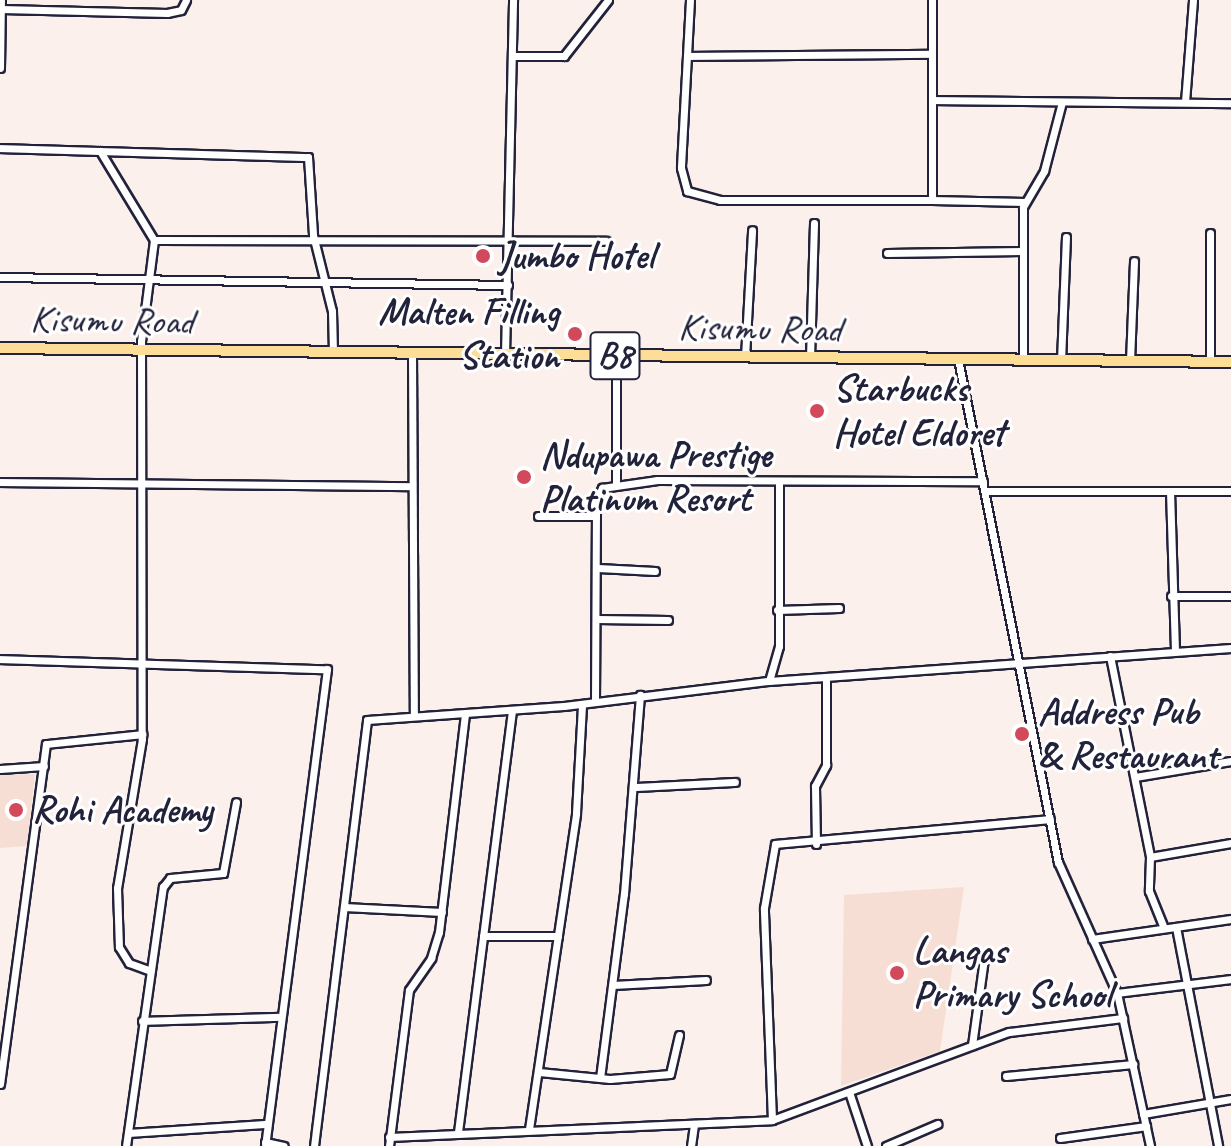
<!DOCTYPE html>
<style>
body{margin:0}
#map{position:relative;width:1231px;height:1146px;overflow:hidden;background:#fbf0eb;font-family:Caveat,sans-serif}
div>[style]{position:absolute}
[style*='--x']{left:calc(var(--x)*1px);top:calc(var(--y)*1px);width:calc(var(--w)*1px);rotate:calc(var(--a)*1deg)}
.built>*{inset:0;background:#f6ded4}
.roads{filter:drop-shadow(2px 0 #22223b) drop-shadow(-2px 0 #22223b) drop-shadow(0 2px #22223b) drop-shadow(0 -2px #22223b)}
.minor>*{height:7px;margin:-3.5px;padding:0 3.5px;transform-origin:3.5px;border-radius:3.5px;background:#fff}
.highway>*{height:10px;margin:-5px;padding:0 5px;transform-origin:5px;border-radius:5px;background:#fedd96}
.dots>*{width:22px;height:22px;translate:-50% -50%;box-sizing:border-box;border:4px solid #fff;border-radius:50%}
span{translate:-50% -50%;white-space:nowrap;text-align:center;line-height:1.15;-webkit-text-stroke:6px #fff;paint-order:stroke}
.shield-label span{padding:2px 6px;background:#fff;border:2px solid;border-radius:6px;-webkit-text-stroke-width:0}
.shield-label{font-size:36px;color:#22223b;font-weight:700}
.poi-label{font-size:38px;color:#22223b;font-weight:700}
.left{translate:0 -50%;text-align:left}
.right{translate:-100% -50%;text-align:right}
.street-label{font-size:38px;color:#22223b}
</style>
<div id="map">
<div class="built">
<i style="clip-path:polygon(35px 774px,27px 846px,0 848px,0 775px)"></i>
<i style="clip-path:polygon(964px 887px,940px 1051px,841px 1086px,844px 895px)"></i>
</div>
<div class="roads">
<div class="minor">
<i style="--x:690;--y:0;--w:168;--a:93.1"></i>
<i style="--x:681;--y:168;--w:24;--a:75"></i>
<i style="--x:687;--y:191;--w:34;--a:15"></i>
<i style="--x:720;--y:200;--w:212;--a:0"></i>
<i style="--x:932;--y:0;--w:200;--a:90"></i>
<i style="--x:932;--y:200;--w:93;--a:1.2"></i>
<i style="--x:1;--y:9;--w:166;--a:1.4"></i>
<i style="--x:167;--y:13;--w:14;--a:-12"></i>
<i style="--x:181;--y:10;--w:11;--a:-63"></i>
<i style="--x:512;--y:56;--w:52;--a:0"></i>
<i style="--x:564;--y:56;--w:71;--a:-51.8"></i>
<i style="--x:687;--y:56;--w:245;--a:-0.5"></i>
<i style="--x:0;--y:68;--w:68;--a:-89.2"></i>
<i style="--x:932;--y:100;--w:299;--a:0.6"></i>
<i style="--x:1185;--y:102;--w:102;--a:-85.5"></i>
<i style="--x:0;--y:148;--w:308;--a:1.7"></i>
<i style="--x:308;--y:157;--w:78;--a:86.3"></i>
<i style="--x:313;--y:235;--w:78;--a:76"></i>
<i style="--x:332;--y:311;--w:42;--a:88.6"></i>
<i style="--x:100;--y:151;--w:104;--a:58.8"></i>
<i style="--x:154;--y:240;--w:102;--a:97.3"></i>
<i style="--x:141;--y:341;--w:398;--a:89.9"></i>
<i style="--x:142;--y:739;--w:151;--a:99.5"></i>
<i style="--x:117;--y:888;--w:59;--a:88.1"></i>
<i style="--x:119;--y:947;--w:19;--a:58"></i>
<i style="--x:129;--y:963;--w:23;--a:20"></i>
<i style="--x:1210;--y:233;--w:129;--a:90"></i>
<i style="--x:154;--y:240;--w:452;--a:0.1"></i>
<i style="--x:887;--y:253;--w:135;--a:-0.8"></i>
<i style="--x:0;--y:277;--w:508;--a:0.9"></i>
<i style="--x:412;--y:355;--w:361;--a:89.7"></i>
<i style="--x:505;--y:355;--w:355;--a:-88.7"></i>
<i style="--x:745;--y:357;--w:127;--a:-86.8"></i>
<i style="--x:810;--y:358;--w:135;--a:-88.3"></i>
<i style="--x:958;--y:359;--w:513;--a:78.76"></i>
<i style="--x:1058;--y:862;--w:144;--a:65.8"></i>
<i style="--x:1117;--y:993;--w:157;--a:77.8"></i>
<i style="--x:1023;--y:360;--w:153;--a:-90"></i>
<i style="--x:1023;--y:207;--w:42;--a:-59.7"></i>
<i style="--x:1044;--y:171;--w:71;--a:-75.4"></i>
<i style="--x:1061;--y:361;--w:124;--a:-87.7"></i>
<i style="--x:1130;--y:361;--w:100;--a:-87.7"></i>
<i style="--x:0;--y:482;--w:412;--a:0.6"></i>
<i style="--x:616;--y:483;--w:127;--a:-90"></i>
<i style="--x:986;--y:491;--w:245;--a:0"></i>
<i style="--x:1170;--y:491;--w:160;--a:88.2"></i>
<i style="--x:538;--y:516;--w:58;--a:0"></i>
<i style="--x:598;--y:568;--w:57;--a:3"></i>
<i style="--x:1171;--y:596;--w:60;--a:0"></i>
<i style="--x:777;--y:610;--w:62;--a:-1.8"></i>
<i style="--x:597;--y:619;--w:71;--a:0.8"></i>
<i style="--x:1110;--y:656;--w:205;--a:78.7"></i>
<i style="--x:1150;--y:857;--w:34;--a:92"></i>
<i style="--x:1149;--y:891;--w:40;--a:68"></i>
<i style="--x:0;--y:659;--w:327;--a:1.8"></i>
<i style="--x:327;--y:669;--w:481;--a:97.4"></i>
<i style="--x:769;--y:681;--w:36;--a:-74"></i>
<i style="--x:779;--y:646;--w:165;--a:-90"></i>
<i style="--x:595;--y:701;--w:202;--a:-89.7"></i>
<i style="--x:596;--y:499;--w:13;--a:-61"></i>
<i style="--x:602;--y:488;--w:56;--a:-8.3"></i>
<i style="--x:657;--y:480;--w:326;--a:0.2"></i>
<i style="--x:0;--y:769;--w:44;--a:-3.9"></i>
<i style="--x:1135;--y:777;--w:97;--a:-9.5"></i>
<i style="--x:635;--y:787;--w:100;--a:-2.9"></i>
<i style="--x:816;--y:844;--w:58;--a:-91"></i>
<i style="--x:815;--y:786;--w:24;--a:-62"></i>
<i style="--x:826;--y:765;--w:88;--a:-90"></i>
<i style="--x:1150;--y:857;--w:82;--a:-9.8"></i>
<i style="--x:344;--y:907;--w:98;--a:2.9"></i>
<i style="--x:1176;--y:927;--w:223;--a:79.1"></i>
<i style="--x:483;--y:936;--w:75;--a:0"></i>
<i style="--x:1092;--y:939;--w:140;--a:-8.2"></i>
<i style="--x:613;--y:985;--w:93;--a:-3.1"></i>
<i style="--x:1117;--y:993;--w:115;--a:-7"></i>
<i style="--x:142;--y:1021;--w:136;--a:-1.7"></i>
<i style="--x:972;--y:1045;--w:88;--a:-82.1"></i>
<i style="--x:539;--y:1072;--w:71;--a:5.6"></i>
<i style="--x:610;--y:1079;--w:60;--a:-4.8"></i>
<i style="--x:670;--y:1074;--w:40;--a:-77"></i>
<i style="--x:1006;--y:1076;--w:128;--a:-5.4"></i>
<i style="--x:600;--y:1078;--w:186;--a:-82.6"></i>
<i style="--x:624;--y:894;--w:200;--a:-85.4"></i>
<i style="--x:0;--y:1084;--w:343;--a:-82.3"></i>
<i style="--x:46;--y:744;--w:97;--a:-5.9"></i>
<i style="--x:849;--y:1092;--w:57;--a:71.6"></i>
<i style="--x:1143;--y:1114;--w:89;--a:-9.7"></i>
<i style="--x:772;--y:1120;--w:212;--a:-92.2"></i>
<i style="--x:764;--y:908;--w:65;--a:-80.2"></i>
<i style="--x:775;--y:844;--w:276;--a:-5.2"></i>
<i style="--x:529;--y:1129;--w:319;--a:-81.5"></i>
<i style="--x:576;--y:813;--w:109;--a:-86.8"></i>
<i style="--x:458;--y:1132;--w:424;--a:-82.7"></i>
<i style="--x:128;--y:1133;--w:137;--a:-3.8"></i>
<i style="--x:389;--y:1137;--w:383;--a:-2.5"></i>
<i style="--x:772;--y:1120;--w:253;--a:-20.4"></i>
<i style="--x:1009;--y:1032;--w:115;--a:-7"></i>
<i style="--x:1060;--y:1138;--w:87;--a:-7.9"></i>
<i style="--x:265;--y:1142;--w:19;--a:12"></i>
<i style="--x:126;--y:1146;--w:262;--a:-81.9"></i>
<i style="--x:163;--y:887;--w:11;--a:-52"></i>
<i style="--x:170;--y:878;--w:53;--a:-5.4"></i>
<i style="--x:223;--y:873;--w:72;--a:-79.6"></i>
<i style="--x:314;--y:1146;--w:429;--a:-82.9"></i>
<i style="--x:367;--y:720;--w:197;--a:-4.1"></i>
<i style="--x:564;--y:706;--w:207;--a:-7"></i>
<i style="--x:769;--y:681;--w:463;--a:-4.1"></i>
<i style="--x:389;--y:1146;--w:157;--a:-82.7"></i>
<i style="--x:409;--y:990;--w:39;--a:-55"></i>
<i style="--x:431;--y:958;--w:27;--a:-73"></i>
<i style="--x:439;--y:932;--w:219;--a:-83.2"></i>
<i style="--x:691;--y:1146;--w:22;--a:-82"></i>
<i style="--x:886;--y:1146;--w:56;--a:-23.3"></i>
</div>
<div class="highway">
<i style="--x:0;--y:348;--w:1231;--a:0.65"></i>
</div>
</div>
<div class="dots">
<i style="left:483px;top:256px;background:#d1495b"></i>
<i style="left:575px;top:334px;background:#d1495b"></i>
<i style="left:817px;top:411px;background:#d1495b"></i>
<i style="left:524px;top:477px;background:#d1495b"></i>
<i style="left:1022px;top:734px;background:#d1495b"></i>
<i style="left:16px;top:810px;background:#d1495b"></i>
<i style="left:897px;top:973px;background:#d1495b"></i>
</div>
<div class="shield-label">
<span style="left:615px;top:356px">B8</span>
</div>
<div class="poi-label">
<span class="left" style="left:499px;top:256px">Jumbo Hotel</span>
<span class="right" style="left:559px;top:334px">Malten Filling<br>Station</span>
<span class="left" style="left:833px;top:411px">Starbucks<br>Hotel Eldoret</span>
<span class="left" style="left:540px;top:477px">Ndupawa Prestige<br>Platinum Resort</span>
<span class="left" style="left:1038px;top:734px">Address Pub<br>&amp; Restaurant</span>
<span class="left" style="left:32px;top:810px">Rohi Academy</span>
<span class="left" style="left:913px;top:973px">Langas<br>Primary School</span>
</div>
<div class="street-label">
<span style="left:112px;top:320px;rotate:1deg">Kisumu Road</span>
<span style="left:760px;top:328px;rotate:1deg">Kisumu Road</span>
</div>
</div>
